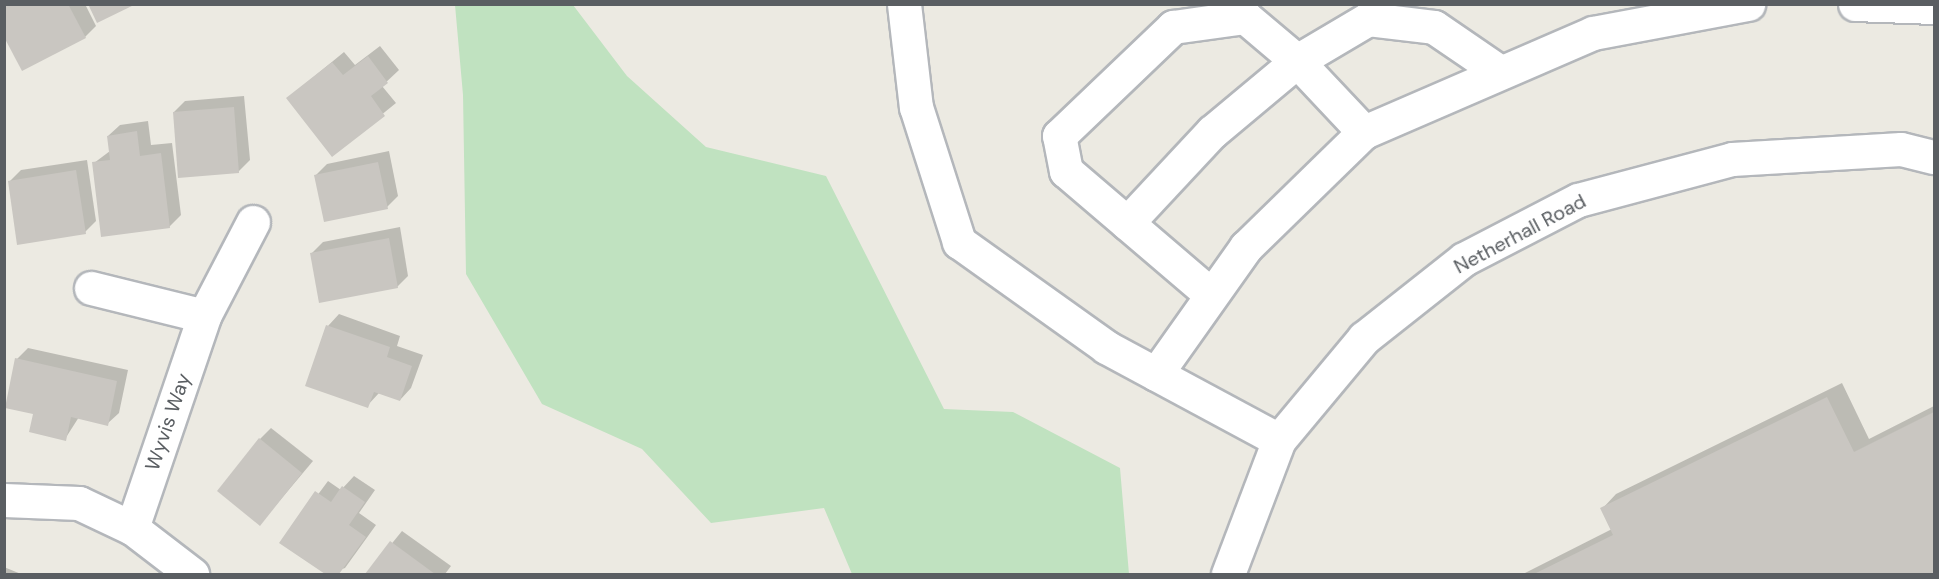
<!DOCTYPE html>
<style>
body{margin:0}
#map{position:relative;width:1939px;height:579px;overflow:hidden;background:#eceae2;font-family:"DM Sans",sans-serif}
div>[style]{position:absolute}
[style*='--x']{left:calc(var(--x)*1px);top:calc(var(--y)*1px);width:calc(var(--w)*1px);rotate:calc(var(--a)*1deg)}
.green>*{inset:0;background:#c0e2c0}
.shadow>*{inset:0;background:#0003}
.building>*{inset:0;background:#c9c6c1}
.roads{filter:drop-shadow(2px 0 #b4b7bb) drop-shadow(-2px 0 #b4b7bb) drop-shadow(0 2px #b4b7bb) drop-shadow(0 -2px #b4b7bb)}
.minor>*{height:33px;margin:-16.5px;padding:0 16.5px;transform-origin:16.5px;border-radius:16.5px;background:#fff}
span{translate:-50% -50%;white-space:nowrap;text-align:center;line-height:1.15;-webkit-text-stroke:6px #fff;paint-order:stroke}
.street-label{font-size:20px;color:#5a5e62}
.frame{position:absolute;inset:0;border:6px solid #5a5e62;pointer-events:none}
</style>
<div id="map">
<div class="green">
<i style="clip-path:polygon(455px 5px,573px 5px,627px 76px,706px 147px,826px 176px,944px 409px,1013px 412px,1120px 468px,1129px 574px,852px 574px,824px 508px,711px 523px,642px 449px,542px 404px,466px 274px,463px 95px)"></i>
</div>
<div class="shadow">
<i style="clip-path:polygon(4px 4px,85px 4px,96px 26px,85px 37px)"></i>
<i style="clip-path:polygon(380px 46px,399px 70px,382px 86px,396px 103px,332px 155px,288px 98px,344px 52px,355px 65px)"></i>
<i style="clip-path:polygon(244px 96px,250px 160px,238px 172px,174px 112px,185px 101px)"></i>
<i style="clip-path:polygon(148px 121px,151px 145px,172px 143px,181px 215px,169px 227px,94px 163px,110px 151px,108px 136px,120px 125px)"></i>
<i style="clip-path:polygon(389px 151px,398px 196px,387px 207px,315px 176px,327px 164px)"></i>
<i style="clip-path:polygon(87px 160px,96px 221px,85px 232px,9px 182px,21px 170px)"></i>
<i style="clip-path:polygon(400px 227px,408px 276px,397px 287px,311px 254px,323px 242px)"></i>
<i style="clip-path:polygon(339px 314px,400px 336px,397px 346px,423px 355px,411px 388px,400px 400px,379px 393px,367px 406px,328px 326px)"></i>
<i style="clip-path:polygon(28px 348px,128px 370px,119px 413px,107px 424px,79px 417px,65px 439px,35px 413px,17px 359px)"></i>
<i style="clip-path:polygon(1842px 383px,1869px 439px,1934px 406px,1934px 574px,1523px 574px,1612px 529px,1602px 509px,1616px 494px)"></i>
<i style="clip-path:polygon(271px 428px,313px 461px,260px 524px,260px 439px)"></i>
<i style="clip-path:polygon(354px 476px,375px 490px,359px 513px,376px 525px,345px 568px,327px 574px,282px 543px,328px 481px,341px 490px)"></i>
<i style="clip-path:polygon(402px 531px,451px 566px,445px 574px,367px 574px)"></i>
<i style="clip-path:polygon(4px 567px,21px 574px,4px 574px)"></i>
</div>
<div class="building">
<i style="clip-path:polygon(4px 4px,68px 4px,86px 38px,22px 71px,4px 37px)"></i>
<i style="clip-path:polygon(88px 4px,136px 4px,97px 23px)"></i>
<i style="clip-path:polygon(368px 56px,388px 83px,371px 96px,385px 116px,332px 157px,286px 98px,332px 62px,343px 75px)"></i>
<i style="clip-path:polygon(234px 107px,239px 173px,178px 178px,173px 112px)"></i>
<i style="clip-path:polygon(137px 131px,140px 156px,161px 153px,170px 228px,101px 237px,92px 162px,110px 160px,107px 136px)"></i>
<i style="clip-path:polygon(378px 162px,388px 209px,324px 222px,314px 175px)"></i>
<i style="clip-path:polygon(76px 170px,86px 234px,17px 245px,8px 181px)"></i>
<i style="clip-path:polygon(389px 238px,398px 288px,319px 303px,310px 253px)"></i>
<i style="clip-path:polygon(326px 325px,390px 347px,387px 357px,412px 366px,400px 401px,374px 392px,368px 408px,305px 386px)"></i>
<i style="clip-path:polygon(15px 358px,117px 381px,108px 426px,71px 417px,66px 441px,29px 432px,33px 414px,5px 408px)"></i>
<i style="clip-path:polygon(1827px 397px,1854px 452px,1934px 412px,1934px 574px,1534px 574px,1613px 535px,1600px 508px)"></i>
<i style="clip-path:polygon(259px 438px,302px 473px,260px 526px,217px 491px)"></i>
<i style="clip-path:polygon(342px 486px,365px 502px,349px 525px,366px 537px,339px 574px,325px 574px,279px 543px,315px 491px,331px 502px)"></i>
<i style="clip-path:polygon(390px 541px,435px 574px,365px 574px)"></i>
</div>
<div class="roads">
<div class="minor">
<i style="--x:904;--y:4;--w:104;--a:83.4"></i>
<i style="--x:916;--y:107;--w:142;--a:72.3"></i>
<i style="--x:959;--y:242;--w:181;--a:35.5"></i>
<i style="--x:1106;--y:347;--w:196;--a:28.3"></i>
<i style="--x:1855;--y:4;--w:79;--a:2.2"></i>
<i style="--x:1127;--y:223;--w:125;--a:-47"></i>
<i style="--x:1212;--y:132;--w:111;--a:-39.9"></i>
<i style="--x:1297;--y:61;--w:98;--a:46.7"></i>
<i style="--x:91;--y:288;--w:116;--a:13.9"></i>
<i style="--x:1209;--y:293;--w:188;--a:-139.5"></i>
<i style="--x:1066;--y:171;--w:36;--a:-101"></i>
<i style="--x:1059;--y:136;--w:158;--a:-43.7"></i>
<i style="--x:1173;--y:27;--w:73;--a:-7.9"></i>
<i style="--x:1245;--y:17;--w:68;--a:40.2"></i>
<i style="--x:1297;--y:61;--w:82;--a:-30.6"></i>
<i style="--x:1368;--y:19;--w:66;--a:6.9"></i>
<i style="--x:1434;--y:27;--w:76;--a:34.3"></i>
<i style="--x:1156;--y:374;--w:156;--a:-54.7"></i>
<i style="--x:1246;--y:247;--w:165;--a:-44.3"></i>
<i style="--x:1364;--y:132;--w:249;--a:-23.4"></i>
<i style="--x:1593;--y:33;--w:158;--a:-10.6"></i>
<i style="--x:4;--y:500;--w:75;--a:2.3"></i>
<i style="--x:79;--y:503;--w:59;--a:25.3"></i>
<i style="--x:132;--y:528;--w:76;--a:37.5"></i>
<i style="--x:132;--y:528;--w:224;--a:-71.2"></i>
<i style="--x:204;--y:316;--w:106;--a:-62.5"></i>
<i style="--x:1228;--y:574;--w:143;--a:-69.2"></i>
<i style="--x:1279;--y:440;--w:133;--a:-50.2"></i>
<i style="--x:1364;--y:338;--w:127;--a:-38.3"></i>
<i style="--x:1464;--y:259;--w:128;--a:-27.4"></i>
<i style="--x:1578;--y:200;--w:159;--a:-14.9"></i>
<i style="--x:1732;--y:159;--w:169;--a:-3.4"></i>
<i style="--x:1901;--y:149;--w:34;--a:14"></i>
</div>
</div>
<div class="street-label">
<span style="left:1520px;top:234px;rotate:-28deg">Netherhall Road</span>
<span style="left:168px;top:422px;rotate:-71deg">Wyvis Way</span>
</div>
<div class="frame"></div>
</div>
